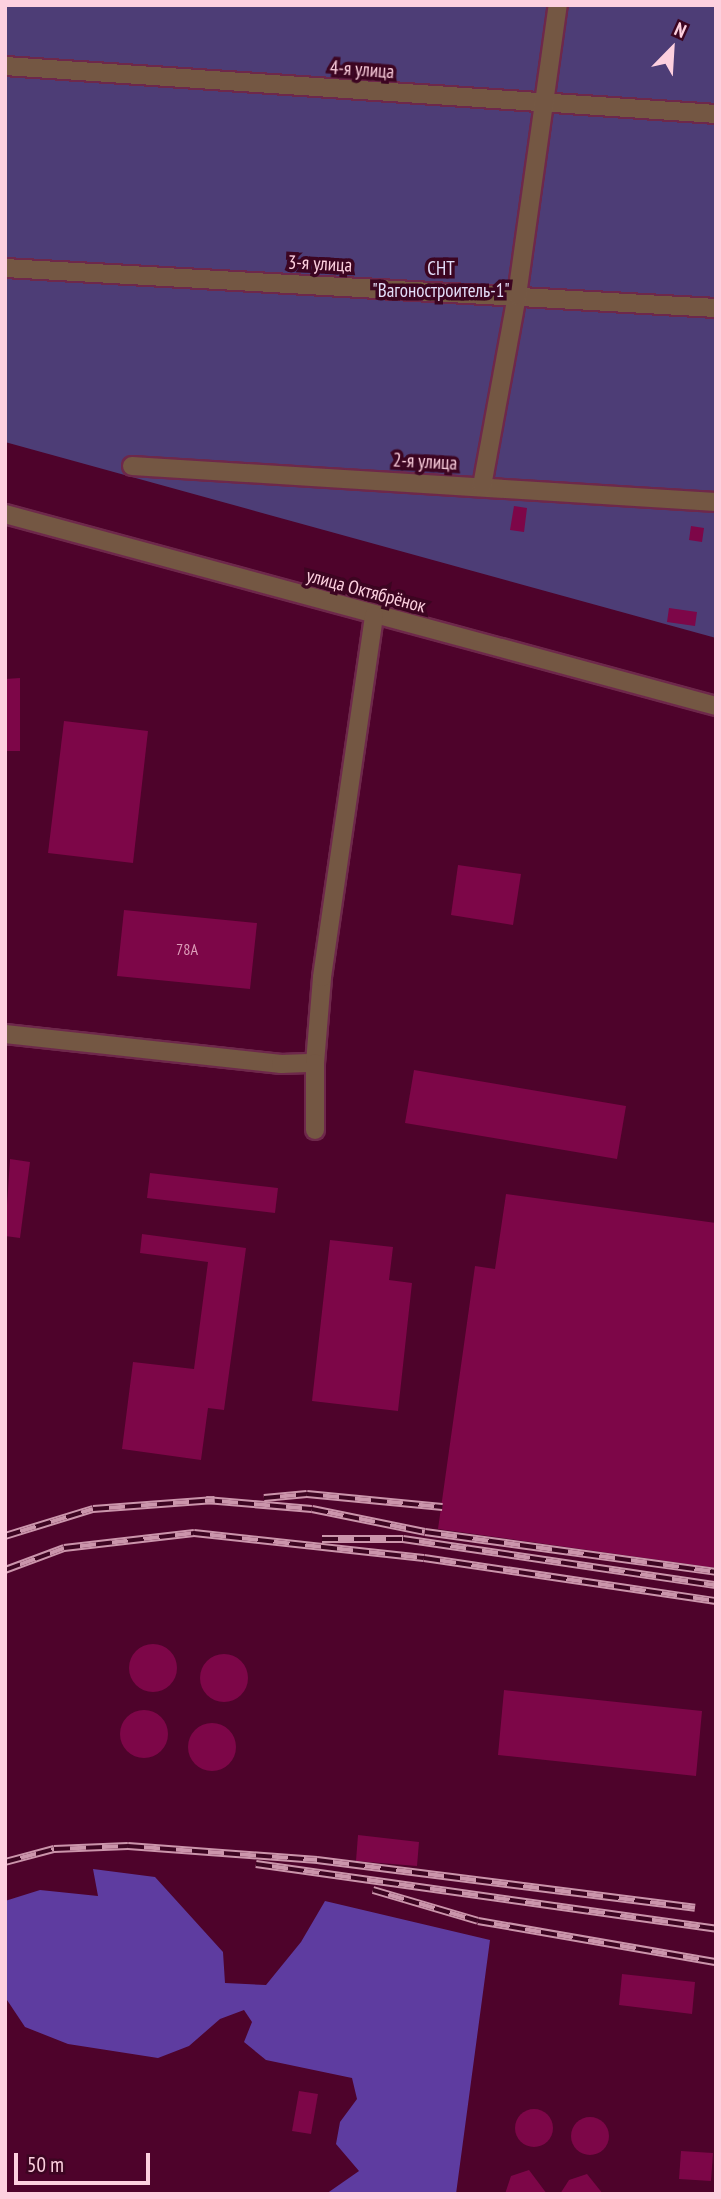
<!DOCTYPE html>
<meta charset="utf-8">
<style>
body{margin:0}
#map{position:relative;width:721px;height:2199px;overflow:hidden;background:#4e032b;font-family:"PT Sans Narrow",sans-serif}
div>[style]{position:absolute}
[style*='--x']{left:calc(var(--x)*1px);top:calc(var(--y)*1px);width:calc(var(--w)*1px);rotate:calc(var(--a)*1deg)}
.green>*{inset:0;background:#4d3d76}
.forest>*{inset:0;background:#5e3ca0}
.building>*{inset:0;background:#7d0648}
.round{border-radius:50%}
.roads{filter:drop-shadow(2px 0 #6e284b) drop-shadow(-2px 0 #6e284b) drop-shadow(0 2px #6e284b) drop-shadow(0 -2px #6e284b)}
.minor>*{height:18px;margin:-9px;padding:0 9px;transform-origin:9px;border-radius:9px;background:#745743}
.rail>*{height:8px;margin-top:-4px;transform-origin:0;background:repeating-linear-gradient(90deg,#3c0521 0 16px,#cb95ab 0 32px);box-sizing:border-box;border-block:2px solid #cb95ab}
span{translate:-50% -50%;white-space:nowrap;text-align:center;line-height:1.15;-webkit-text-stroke:7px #3c0521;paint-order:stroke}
.number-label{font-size:16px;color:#dd9eb9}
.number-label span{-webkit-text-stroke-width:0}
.street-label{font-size:19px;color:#fdd0df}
.park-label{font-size:19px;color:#e3def9}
.frame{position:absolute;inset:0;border:7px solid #fdd0df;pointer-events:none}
.north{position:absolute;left:637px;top:14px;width:70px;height:70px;-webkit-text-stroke:5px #3c0521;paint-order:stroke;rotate:24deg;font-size:19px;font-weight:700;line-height:28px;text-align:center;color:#fdd0df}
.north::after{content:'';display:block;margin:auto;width:24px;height:32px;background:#fdd0df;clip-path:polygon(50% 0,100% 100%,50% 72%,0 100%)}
.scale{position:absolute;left:14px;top:2153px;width:136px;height:32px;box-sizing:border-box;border:4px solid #fdd0df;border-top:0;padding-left:9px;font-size:21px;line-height:24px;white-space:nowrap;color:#fdd0df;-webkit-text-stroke:5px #3c0521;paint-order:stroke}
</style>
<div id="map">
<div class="green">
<i style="clip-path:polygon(5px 5px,716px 5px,716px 638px,5px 442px)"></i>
</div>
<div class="forest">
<i style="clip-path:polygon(93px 1869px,155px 1877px,223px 1952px,225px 1983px,266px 1985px,301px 1942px,325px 1901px,490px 1940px,456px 2194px,326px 2194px,359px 2171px,336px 2144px,340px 2122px,357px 2099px,352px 2078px,266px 2060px,244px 2042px,252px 2022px,244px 2010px,220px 2019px,189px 2046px,158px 2058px,68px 2044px,25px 2027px,5px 1997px,5px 1901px,40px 1890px,98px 1896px)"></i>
</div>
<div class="building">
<i style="clip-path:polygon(514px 506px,527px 508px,524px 532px,510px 530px)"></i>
<i style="clip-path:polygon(691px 526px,704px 528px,702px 542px,689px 540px)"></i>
<i style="clip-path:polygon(669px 608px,697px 612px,695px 626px,667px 622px)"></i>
<i style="clip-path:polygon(20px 678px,20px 751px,5px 751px,5px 679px)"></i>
<i style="clip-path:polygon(64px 721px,148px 731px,133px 863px,48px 853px)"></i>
<i style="clip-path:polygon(458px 865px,521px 874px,513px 925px,451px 915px)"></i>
<i style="clip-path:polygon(124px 910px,257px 923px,250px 989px,117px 976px)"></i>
<i style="clip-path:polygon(414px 1070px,626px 1106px,617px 1159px,405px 1123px)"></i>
<i style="clip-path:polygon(10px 1159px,30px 1162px,20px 1238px,5px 1236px)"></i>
<i style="clip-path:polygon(150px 1173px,278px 1188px,275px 1213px,147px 1198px)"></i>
<i style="clip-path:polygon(506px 1194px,716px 1223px,716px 1568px,438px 1529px,475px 1266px,495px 1269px)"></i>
<i style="clip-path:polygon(142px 1234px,246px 1248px,224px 1410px,208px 1408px,201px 1460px,122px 1449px,133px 1362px,194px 1369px,208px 1262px,140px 1253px)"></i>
<i style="clip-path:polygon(330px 1240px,393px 1247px,389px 1280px,412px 1283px,398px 1411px,312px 1401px)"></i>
<i class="round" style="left:129px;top:1644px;width:48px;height:48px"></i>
<i class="round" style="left:200px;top:1654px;width:48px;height:48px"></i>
<i style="clip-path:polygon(504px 1690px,702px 1711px,696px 1776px,498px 1755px)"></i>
<i class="round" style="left:120px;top:1710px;width:48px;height:48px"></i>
<i class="round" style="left:188px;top:1723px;width:48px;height:48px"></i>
<i style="clip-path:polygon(358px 1835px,419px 1842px,417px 1866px,356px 1861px)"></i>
<i style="clip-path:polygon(622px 1974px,695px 1982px,692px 2014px,619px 2005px)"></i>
<i style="clip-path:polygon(299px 2091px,318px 2094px,311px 2134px,292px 2131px)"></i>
<i class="round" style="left:515px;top:2109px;width:38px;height:38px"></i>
<i class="round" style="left:571px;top:2117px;width:38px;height:38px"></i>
<i style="clip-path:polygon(681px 2151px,713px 2153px,711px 2181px,679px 2179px)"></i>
<i style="clip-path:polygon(529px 2170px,547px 2194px,505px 2194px,511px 2176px)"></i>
<i style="clip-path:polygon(587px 2174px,603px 2194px,560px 2194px,569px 2180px)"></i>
</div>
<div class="roads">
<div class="minor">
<i style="--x:5;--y:66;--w:713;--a:3.86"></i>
<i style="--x:5;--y:268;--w:712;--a:3.22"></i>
<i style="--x:132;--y:466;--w:585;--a:3.53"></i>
<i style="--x:482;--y:486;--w:194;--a:-79.6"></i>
<i style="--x:517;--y:295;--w:293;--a:-82"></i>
<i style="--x:5;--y:514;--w:736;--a:15.11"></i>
<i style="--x:5;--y:1034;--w:278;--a:6.2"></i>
<i style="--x:281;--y:1064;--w:34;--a:-2"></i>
<i style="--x:315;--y:1063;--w:86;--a:-85.3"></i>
<i style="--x:322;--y:977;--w:365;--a:-81.8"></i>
<i style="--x:315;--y:1130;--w:67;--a:-90"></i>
</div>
</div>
<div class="rail">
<i style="--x:264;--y:1498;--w:43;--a:-5.3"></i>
<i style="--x:307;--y:1494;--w:136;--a:5.5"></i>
<i style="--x:206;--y:1500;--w:106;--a:4.9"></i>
<i style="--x:312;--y:1509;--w:115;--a:11.5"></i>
<i style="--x:425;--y:1532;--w:294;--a:7.8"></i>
<i style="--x:5;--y:1536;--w:92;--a:-17.1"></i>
<i style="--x:93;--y:1509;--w:122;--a:-4.2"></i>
<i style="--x:322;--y:1539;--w:81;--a:0"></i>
<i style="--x:403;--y:1539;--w:316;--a:8.4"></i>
<i style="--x:5;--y:1570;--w:63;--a:-20.4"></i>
<i style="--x:64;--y:1548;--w:131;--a:-6.6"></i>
<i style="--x:194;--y:1533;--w:231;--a:6.2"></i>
<i style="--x:424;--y:1558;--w:295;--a:8.4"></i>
<i style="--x:5;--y:1862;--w:51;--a:-14.9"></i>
<i style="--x:54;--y:1849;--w:74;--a:-2.3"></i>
<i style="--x:128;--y:1846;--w:190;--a:4.2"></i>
<i style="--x:317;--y:1860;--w:381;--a:7.2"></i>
<i style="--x:256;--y:1864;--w:465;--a:8"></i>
<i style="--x:373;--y:1890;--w:109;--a:16.4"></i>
<i style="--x:478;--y:1921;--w:242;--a:9.8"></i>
</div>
<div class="number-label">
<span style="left:187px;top:949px">78А</span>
</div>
<div class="street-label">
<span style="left:362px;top:70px;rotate:4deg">4-я улица</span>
<span style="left:320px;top:264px;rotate:3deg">3-я улица</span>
<span style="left:425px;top:462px;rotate:3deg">2-я улица</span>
<span style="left:366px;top:591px;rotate:15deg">улица Октябрёнок</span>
</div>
<div class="park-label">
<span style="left:441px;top:280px">СНТ<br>"Вагоностроитель-1"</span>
</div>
<div class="frame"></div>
<div class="north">N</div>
<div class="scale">50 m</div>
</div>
